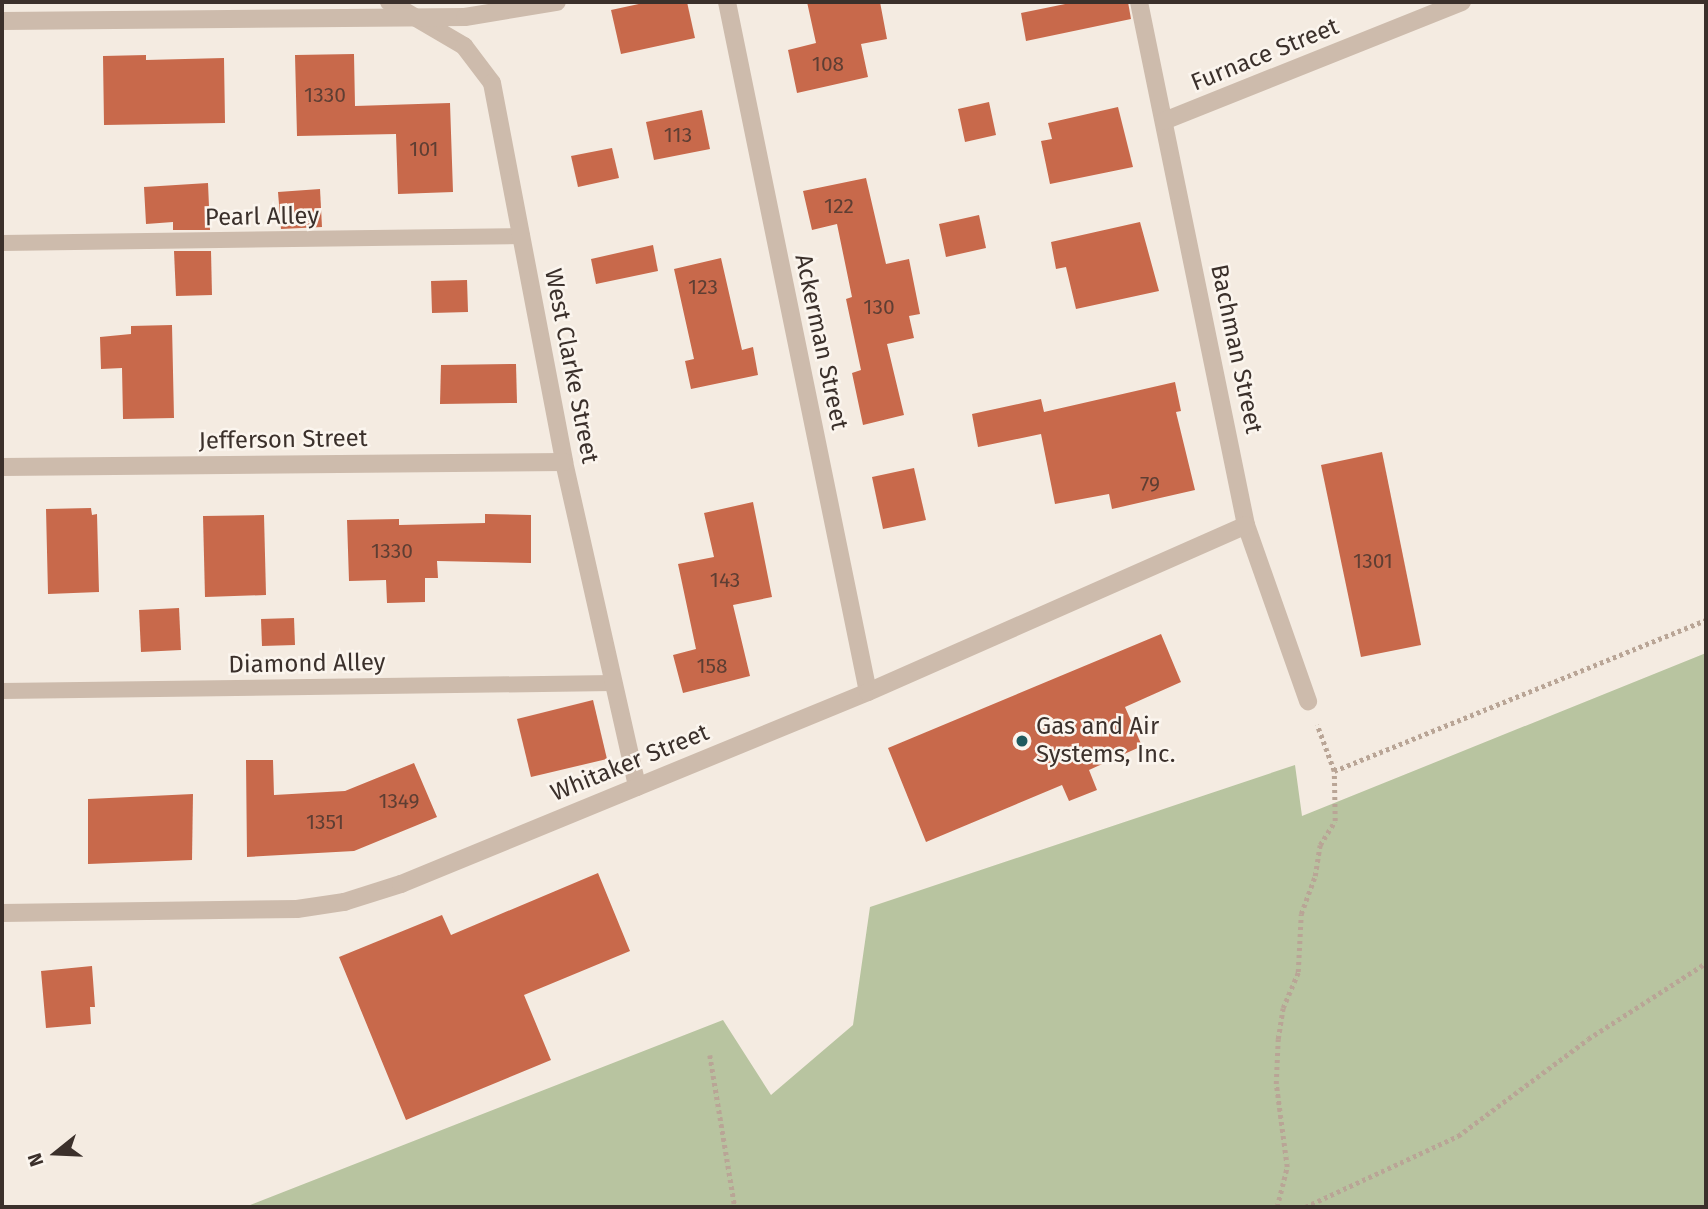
<!DOCTYPE html>
<style>
body{margin:0}
#map{position:relative;width:1708px;height:1209px;overflow:hidden;background:#f4ebe1;font-family:"Fira Sans",sans-serif}
div>[style]{position:absolute}
[style*='--x']{left:calc(var(--x)*1px);top:calc(var(--y)*1px);width:calc(var(--w)*1px);rotate:calc(var(--a)*1deg)}
.green>*{inset:0;background:#b8c4a0}
.building>*{inset:0;background:#c8694b}
.path>*{height:4.5px;margin-top:-2.25px;transform-origin:0;background:repeating-linear-gradient(90deg,#b9a596 0 3.5px,transparent 0 7px)}
.service>*{height:16px;margin:-8px;padding:0 8px;transform-origin:8px;border-radius:8px;background:#cdbbac}
.minor>*{height:18px;margin:-9px;padding:0 9px;transform-origin:9px;border-radius:9px;background:#cdbbac}
.dots>*{width:19px;height:19px;translate:-50% -50%;box-sizing:border-box;border:4px solid #fbf5ee;border-radius:50%}
span{translate:-50% -50%;white-space:nowrap;text-align:center;line-height:1.15;-webkit-text-stroke:5px #fbf5ee;paint-order:stroke}
.number-label{font-size:21px;color:#5e3e33}
.number-label span{-webkit-text-stroke-width:0}
.street-label{font-size:24px;color:#3b302b}
.poi-label{font-size:24px;color:#3b302b}
.left{translate:0 -50%;text-align:left}
.frame{position:absolute;inset:0;border:4px solid #3b302b;pointer-events:none}
.north{position:absolute;left:21px;top:1118px;width:70px;height:70px;-webkit-text-stroke:5px #fbf5ee;paint-order:stroke;rotate:252deg;font-size:19px;font-weight:700;line-height:28px;text-align:center;color:#3b302b}
.north::after{content:'';display:block;margin:auto;width:24px;height:32px;background:#3b302b;clip-path:polygon(50% 0,100% 100%,50% 72%,0 100%)}
</style>
<div id="map">
<div class="green">
<i style="clip-path:polygon(1706px 653px,1706px 1207px,245px 1207px,723px 1020px,771px 1095px,853px 1025px,870px 907px,1295px 765px,1302px 816px)"></i>
</div>
<div class="building">
<i style="clip-path:polygon(648px 2px,687px 2px,695px 38px,621px 54px,611px 10px)"></i>
<i style="clip-path:polygon(807px 2px,880px 2px,887px 39px,861px 44px,868px 77px,797px 93px,788px 50px,816px 43px)"></i>
<i style="clip-path:polygon(1075px 2px,1128px 2px,1131px 19px,1026px 41px,1021px 13px)"></i>
<i style="clip-path:polygon(354px 54px,355px 106px,450px 103px,453px 192px,398px 194px,396px 134px,297px 136px,295px 55px)"></i>
<i style="clip-path:polygon(146px 55px,146px 60px,224px 58px,225px 123px,104px 125px,103px 56px)"></i>
<i style="clip-path:polygon(989px 102px,996px 135px,965px 142px,958px 109px)"></i>
<i style="clip-path:polygon(1118px 107px,1133px 167px,1050px 184px,1041px 141px,1052px 139px,1048px 123px)"></i>
<i style="clip-path:polygon(702px 110px,710px 149px,654px 160px,646px 122px)"></i>
<i style="clip-path:polygon(612px 148px,619px 178px,578px 187px,571px 156px)"></i>
<i style="clip-path:polygon(866px 178px,886px 264px,909px 259px,920px 314px,909px 316px,914px 338px,887px 344px,904px 415px,863px 425px,852px 373px,861px 370px,846px 299px,852px 297px,837px 224px,812px 230px,803px 191px)"></i>
<i style="clip-path:polygon(208px 183px,210px 230px,173px 230px,173px 222px,146px 224px,144px 187px)"></i>
<i style="clip-path:polygon(320px 189px,322px 227px,281px 229px,278px 192px)"></i>
<i style="clip-path:polygon(979px 215px,986px 248px,946px 257px,939px 224px)"></i>
<i style="clip-path:polygon(1140px 222px,1159px 291px,1076px 309px,1066px 267px,1056px 269px,1051px 242px)"></i>
<i style="clip-path:polygon(653px 245px,658px 271px,596px 284px,591px 259px)"></i>
<i style="clip-path:polygon(174px 251px,211px 251px,212px 295px,176px 296px)"></i>
<i style="clip-path:polygon(721px 258px,742px 350px,753px 347px,758px 375px,691px 389px,685px 361px,694px 359px,674px 269px)"></i>
<i style="clip-path:polygon(467px 280px,468px 312px,432px 313px,431px 281px)"></i>
<i style="clip-path:polygon(172px 325px,174px 418px,123px 419px,122px 368px,101px 369px,100px 337px,131px 334px,131px 326px)"></i>
<i style="clip-path:polygon(516px 364px,517px 403px,440px 404px,441px 365px)"></i>
<i style="clip-path:polygon(1175px 382px,1181px 411px,1176px 412px,1195px 490px,1112px 509px,1109px 494px,1055px 504px,1041px 434px,978px 447px,972px 414px,1041px 399px,1044px 412px)"></i>
<i style="clip-path:polygon(1382px 452px,1421px 645px,1361px 657px,1321px 465px)"></i>
<i style="clip-path:polygon(914px 468px,926px 520px,883px 529px,872px 477px)"></i>
<i style="clip-path:polygon(753px 502px,772px 597px,733px 605px,750px 676px,683px 693px,673px 655px,696px 649px,678px 564px,714px 557px,704px 513px)"></i>
<i style="clip-path:polygon(91px 508px,92px 515px,97px 514px,99px 592px,48px 594px,46px 509px)"></i>
<i style="clip-path:polygon(485px 514px,531px 515px,531px 563px,437px 561px,438px 578px,425px 578px,425px 602px,387px 603px,386px 580px,349px 581px,347px 520px,399px 519px,399px 525px,485px 523px)"></i>
<i style="clip-path:polygon(264px 515px,266px 595px,205px 597px,203px 516px)"></i>
<i style="clip-path:polygon(179px 608px,181px 650px,141px 652px,139px 610px)"></i>
<i style="clip-path:polygon(294px 618px,295px 645px,262px 646px,261px 619px)"></i>
<i style="clip-path:polygon(1161px 634px,1181px 682px,1125px 707px,1142px 746px,1089px 770px,1097px 790px,1069px 801px,1062px 785px,926px 842px,888px 748px)"></i>
<i style="clip-path:polygon(593px 700px,607px 759px,531px 777px,517px 719px)"></i>
<i style="clip-path:polygon(246px 760px,273px 760px,274px 795px,345px 791px,414px 763px,437px 817px,354px 851px,247px 857px)"></i>
<i style="clip-path:polygon(193px 794px,192px 860px,88px 864px,88px 799px)"></i>
<i style="clip-path:polygon(598px 873px,630px 951px,524px 995px,551px 1060px,406px 1120px,339px 957px,442px 915px,451px 935px)"></i>
<i style="clip-path:polygon(92px 966px,95px 1007px,90px 1007px,91px 1024px,46px 1028px,41px 971px)"></i>
</div>
<div class="path">
<i style="--x:1334;--y:771;--w:401;--a:-22.1"></i>
<i style="--x:710;--y:1055;--w:154;--a:80.7"></i>
<i style="--x:1277;--y:1207;--w:41;--a:-76"></i>
<i style="--x:1287;--y:1167;--w:84;--a:-97.5"></i>
<i style="--x:1276;--y:1084;--w:45;--a:-87.5"></i>
<i style="--x:1278;--y:1039;--w:31;--a:-81"></i>
<i style="--x:1283;--y:1008;--w:39;--a:-67"></i>
<i style="--x:1298;--y:972;--w:58;--a:-87"></i>
<i style="--x:1301;--y:914;--w:40;--a:-69.8"></i>
<i style="--x:1315;--y:876;--w:31;--a:-81"></i>
<i style="--x:1320;--y:845;--w:28;--a:-58"></i>
<i style="--x:1335;--y:821;--w:50;--a:-91.1"></i>
<i style="--x:1334;--y:771;--w:49;--a:-110.3"></i>
<i style="--x:1305;--y:1207;--w:169;--a:-24.9"></i>
<i style="--x:1458;--y:1136;--w:162;--a:-36.7"></i>
<i style="--x:1588;--y:1039;--w:140;--a:-32.8"></i>
</div>
<div class="service">
<i style="--x:2;--y:243;--w:520;--a:-0.77"></i>
<i style="--x:2;--y:691;--w:611;--a:-0.75"></i>
</div>
<div class="minor">
<i style="--x:389;--y:2;--w:87;--a:30.4"></i>
<i style="--x:464;--y:46;--w:46;--a:52.9"></i>
<i style="--x:492;--y:83;--w:386;--a:79.2"></i>
<i style="--x:564;--y:462;--w:333;--a:77.3"></i>
<i style="--x:727;--y:2;--w:704;--a:78.45"></i>
<i style="--x:1139;--y:2;--w:534;--a:78.44"></i>
<i style="--x:1246;--y:525;--w:187;--a:70.6"></i>
<i style="--x:2;--y:21;--w:463;--a:-0.5"></i>
<i style="--x:465;--y:17;--w:93;--a:-9.3"></i>
<i style="--x:1164;--y:121;--w:321;--a:-21.8"></i>
<i style="--x:2;--y:467;--w:562;--a:-0.51"></i>
<i style="--x:2;--y:913;--w:295;--a:-0.8"></i>
<i style="--x:297;--y:909;--w:48;--a:-8.5"></i>
<i style="--x:344;--y:902;--w:60;--a:-17.5"></i>
<i style="--x:401;--y:884;--w:505;--a:-22.35"></i>
<i style="--x:868;--y:692;--w:413;--a:-23.8"></i>
</div>
<div class="dots">
<i style="left:1022px;top:741px;background:#1f5a5e"></i>
</div>
<div class="number-label">
<span style="left:828px;top:64px">108</span>
<span style="left:325px;top:95px">1330</span>
<span style="left:678px;top:135px">113</span>
<span style="left:424px;top:149px">101</span>
<span style="left:839px;top:206px">122</span>
<span style="left:703px;top:287px">123</span>
<span style="left:879px;top:307px">130</span>
<span style="left:1150px;top:484px">79</span>
<span style="left:392px;top:551px">1330</span>
<span style="left:1373px;top:561px">1301</span>
<span style="left:725px;top:580px">143</span>
<span style="left:712px;top:666px">158</span>
<span style="left:399px;top:801px">1349</span>
<span style="left:325px;top:822px">1351</span>
</div>
<div class="street-label">
<span style="left:1265px;top:55px;rotate:-22deg">Furnace Street</span>
<span style="left:262px;top:217px;rotate:-1deg">Pearl Alley</span>
<span style="left:821px;top:342px;rotate:78deg">Ackerman Street</span>
<span style="left:1236px;top:349px;rotate:78deg">Bachman Street</span>
<span style="left:571px;top:366px;rotate:79deg">West Clarke Street</span>
<span style="left:283px;top:440px;rotate:-1deg">Jefferson Street</span>
<span style="left:307px;top:664px;rotate:-1deg">Diamond Alley</span>
<span style="left:630px;top:763px;rotate:-22deg">Whitaker Street</span>
</div>
<div class="poi-label">
<span class="left" style="left:1036px;top:741px">Gas and Air<br>Systems, Inc.</span>
</div>
<div class="frame"></div>
<div class="north">N</div>
</div>
